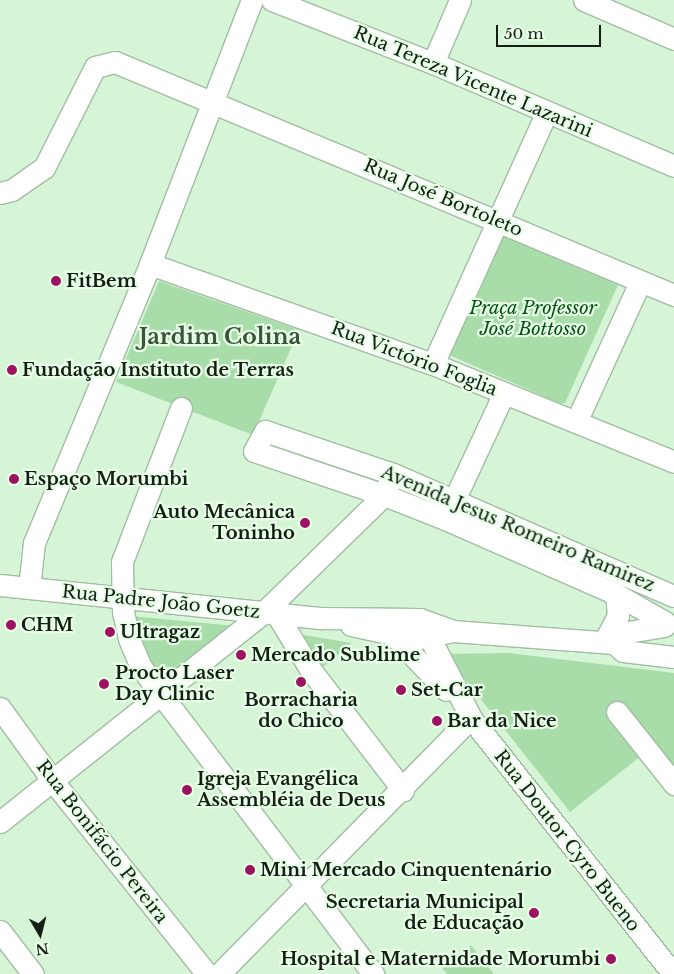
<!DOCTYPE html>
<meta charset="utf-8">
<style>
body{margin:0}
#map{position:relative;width:674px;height:974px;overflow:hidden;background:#d6f4d6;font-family:"Libre Baskerville",serif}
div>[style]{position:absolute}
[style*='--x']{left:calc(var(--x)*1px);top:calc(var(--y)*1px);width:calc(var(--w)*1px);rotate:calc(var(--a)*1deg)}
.green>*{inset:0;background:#a8dda9}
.roads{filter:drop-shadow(1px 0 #a1bda1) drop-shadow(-1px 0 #a1bda1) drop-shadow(0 1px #a1bda1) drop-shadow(0 -1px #a1bda1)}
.minor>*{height:21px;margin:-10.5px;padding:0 10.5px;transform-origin:10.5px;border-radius:10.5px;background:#fff}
.dots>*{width:14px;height:14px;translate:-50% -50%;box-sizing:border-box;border:2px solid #e7ffe7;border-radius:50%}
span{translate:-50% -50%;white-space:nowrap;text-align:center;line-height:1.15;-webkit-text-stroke:4.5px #e7ffe7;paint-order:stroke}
.street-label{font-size:18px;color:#141e14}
.poi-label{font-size:18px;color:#141e14;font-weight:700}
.left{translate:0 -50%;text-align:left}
.right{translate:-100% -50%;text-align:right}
.park-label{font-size:18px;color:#075115;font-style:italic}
.district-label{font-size:22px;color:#3a533b;font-weight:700}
.north{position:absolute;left:15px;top:909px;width:50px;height:50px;-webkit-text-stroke:4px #e7ffe7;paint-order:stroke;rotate:172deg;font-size:14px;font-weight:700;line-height:20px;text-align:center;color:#141e14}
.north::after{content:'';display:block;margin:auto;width:18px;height:22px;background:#141e14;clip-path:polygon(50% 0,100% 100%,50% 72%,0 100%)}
.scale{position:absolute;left:496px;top:25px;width:105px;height:22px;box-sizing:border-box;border:2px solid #141e14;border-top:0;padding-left:6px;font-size:15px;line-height:18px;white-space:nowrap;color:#141e14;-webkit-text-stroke:4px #e7ffe7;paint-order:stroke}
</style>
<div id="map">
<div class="green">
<i style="clip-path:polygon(502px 236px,618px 285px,565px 403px,559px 403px,449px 355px)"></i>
<i style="clip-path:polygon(159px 281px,299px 330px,253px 435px,116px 382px)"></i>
<i style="clip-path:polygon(130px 616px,235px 626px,163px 685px,147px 663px)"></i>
<i style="clip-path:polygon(303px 635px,352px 643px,322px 668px,301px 642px)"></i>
<i style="clip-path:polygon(509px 653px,674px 673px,674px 774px,641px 756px,570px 812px,445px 654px)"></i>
<i style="clip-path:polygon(471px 945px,494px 974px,447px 974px,442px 968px)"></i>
</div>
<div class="roads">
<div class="minor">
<i style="--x:272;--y:0;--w:173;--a:21.4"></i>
<i style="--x:433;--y:63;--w:262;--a:23.1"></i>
<i style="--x:584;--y:0;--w:98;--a:23.4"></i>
<i style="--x:433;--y:63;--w:69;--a:-66.8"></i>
<i style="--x:0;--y:193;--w:12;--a:-14"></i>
<i style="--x:12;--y:190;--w:39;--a:-35"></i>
<i style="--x:44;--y:168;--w:113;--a:-63.2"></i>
<i style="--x:95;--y:67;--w:21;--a:-14"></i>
<i style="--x:115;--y:62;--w:606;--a:22.63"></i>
<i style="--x:150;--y:264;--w:300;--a:19.5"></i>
<i style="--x:433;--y:364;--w:260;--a:22.1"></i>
<i style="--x:433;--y:364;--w:274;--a:-65.7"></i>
<i style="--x:181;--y:408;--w:165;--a:111"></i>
<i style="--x:122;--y:562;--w:50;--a:88.9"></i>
<i style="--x:123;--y:612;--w:28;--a:77"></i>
<i style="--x:129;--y:639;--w:30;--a:67"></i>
<i style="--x:141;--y:667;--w:32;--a:54"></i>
<i style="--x:160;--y:693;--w:353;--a:52.8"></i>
<i style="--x:576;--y:422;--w:154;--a:-65.4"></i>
<i style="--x:449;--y:511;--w:130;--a:-65"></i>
<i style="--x:0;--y:585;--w:324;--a:5.9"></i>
<i style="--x:322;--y:618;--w:98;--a:0.6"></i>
<i style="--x:420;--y:619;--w:35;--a:20"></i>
<i style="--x:29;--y:588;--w:45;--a:-83.7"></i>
<i style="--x:34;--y:543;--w:302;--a:-67.4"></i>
<i style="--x:150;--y:264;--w:283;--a:-68.9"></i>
<i style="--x:276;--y:613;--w:66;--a:58.7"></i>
<i style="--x:310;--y:669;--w:153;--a:52.5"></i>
<i style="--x:420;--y:619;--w:111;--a:62.7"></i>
<i style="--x:471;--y:718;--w:326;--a:51.7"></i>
<i style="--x:665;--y:622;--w:56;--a:-150.3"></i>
<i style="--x:616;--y:594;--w:187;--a:-156.3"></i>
<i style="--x:445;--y:519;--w:66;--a:-158.5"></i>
<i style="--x:384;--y:495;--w:137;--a:-161.3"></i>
<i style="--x:254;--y:451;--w:23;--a:-61"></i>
<i style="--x:265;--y:431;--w:135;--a:18.6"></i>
<i style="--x:393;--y:474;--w:306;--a:23.5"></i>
<i style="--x:351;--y:625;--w:66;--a:12.3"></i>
<i style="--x:415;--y:639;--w:39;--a:-12"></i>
<i style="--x:453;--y:631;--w:161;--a:4.3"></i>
<i style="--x:614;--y:643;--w:12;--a:42"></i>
<i style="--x:623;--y:651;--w:51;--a:6.7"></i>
<i style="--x:396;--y:638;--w:72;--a:46.1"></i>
<i style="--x:604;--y:642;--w:30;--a:-62"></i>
<i style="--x:618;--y:616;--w:22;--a:-95"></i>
<i style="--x:614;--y:643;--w:13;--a:-51"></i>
<i style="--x:622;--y:633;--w:43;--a:-9.5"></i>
<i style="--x:0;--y:708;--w:89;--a:54.2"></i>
<i style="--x:52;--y:780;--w:248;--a:51.4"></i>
<i style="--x:617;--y:712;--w:92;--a:51.6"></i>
<i style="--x:0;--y:822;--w:337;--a:-38.5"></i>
<i style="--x:264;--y:612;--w:168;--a:-44.3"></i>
<i style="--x:384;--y:495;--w:13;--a:-67"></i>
<i style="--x:0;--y:931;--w:54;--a:52.5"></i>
<i style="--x:219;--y:974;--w:359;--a:-45.5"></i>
</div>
</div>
<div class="dots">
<i style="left:56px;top:281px;background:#9d1362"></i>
<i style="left:12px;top:370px;background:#9d1362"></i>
<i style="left:14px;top:479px;background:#9d1362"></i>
<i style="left:305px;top:523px;background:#9d1362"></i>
<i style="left:11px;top:625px;background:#9d1362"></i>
<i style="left:110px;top:632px;background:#9d1362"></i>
<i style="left:241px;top:655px;background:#9d1362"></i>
<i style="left:301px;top:682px;background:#9d1362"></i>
<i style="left:104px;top:684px;background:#9d1362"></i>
<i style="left:401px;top:690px;background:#9d1362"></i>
<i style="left:437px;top:721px;background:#9d1362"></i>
<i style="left:187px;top:790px;background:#9d1362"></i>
<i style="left:250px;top:870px;background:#9d1362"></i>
<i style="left:534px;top:913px;background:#9d1362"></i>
<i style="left:611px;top:959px;background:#9d1362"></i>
</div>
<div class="street-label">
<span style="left:473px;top:82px;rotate:23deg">Rua Tereza Vicente Lazarini</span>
<span style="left:443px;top:198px;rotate:23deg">Rua José Bortoleto</span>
<span style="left:414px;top:359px;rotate:21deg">Rua Victório Foglia</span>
<span style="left:518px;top:529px;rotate:23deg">Avenida Jesus Romeiro Ramirez</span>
<span style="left:161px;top:602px;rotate:6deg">Rua Padre João Goetz</span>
<span style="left:567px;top:841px;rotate:52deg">Rua Doutor Cyro Bueno</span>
<span style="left:102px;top:842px;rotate:52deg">Rua Bonifácio Pereira</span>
</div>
<div class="poi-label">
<span class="left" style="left:66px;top:281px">FitBem</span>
<span class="left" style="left:22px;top:370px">Fundação Instituto de Terras</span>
<span class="left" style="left:24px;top:479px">Espaço Morumbi</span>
<span class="right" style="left:295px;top:523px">Auto Mecânica<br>Toninho</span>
<span class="left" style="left:21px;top:625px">CHM</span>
<span class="left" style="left:120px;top:632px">Ultragaz</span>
<span class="left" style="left:251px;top:655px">Mercado Sublime</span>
<span class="left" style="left:115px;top:684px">Procto Laser<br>Day Clinic</span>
<span class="left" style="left:411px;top:690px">Set-Car</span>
<span style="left:301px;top:711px">Borracharia<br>do Chico</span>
<span class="left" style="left:447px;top:721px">Bar da Nice</span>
<span class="left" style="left:197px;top:790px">Igreja Evangélica<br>Assembléia de Deus</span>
<span class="left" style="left:260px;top:870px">Mini Mercado Cinquentenário</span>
<span class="right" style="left:524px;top:913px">Secretaria Municipal<br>de Educação</span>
<span class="right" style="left:600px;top:959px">Hospital e Maternidade Morumbi</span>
</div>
<div class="park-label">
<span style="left:533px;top:319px">Praça Professor<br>José Bottosso</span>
</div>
<div class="district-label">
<span style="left:220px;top:337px">Jardim Colina</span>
</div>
<div class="north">N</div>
<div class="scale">50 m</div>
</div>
